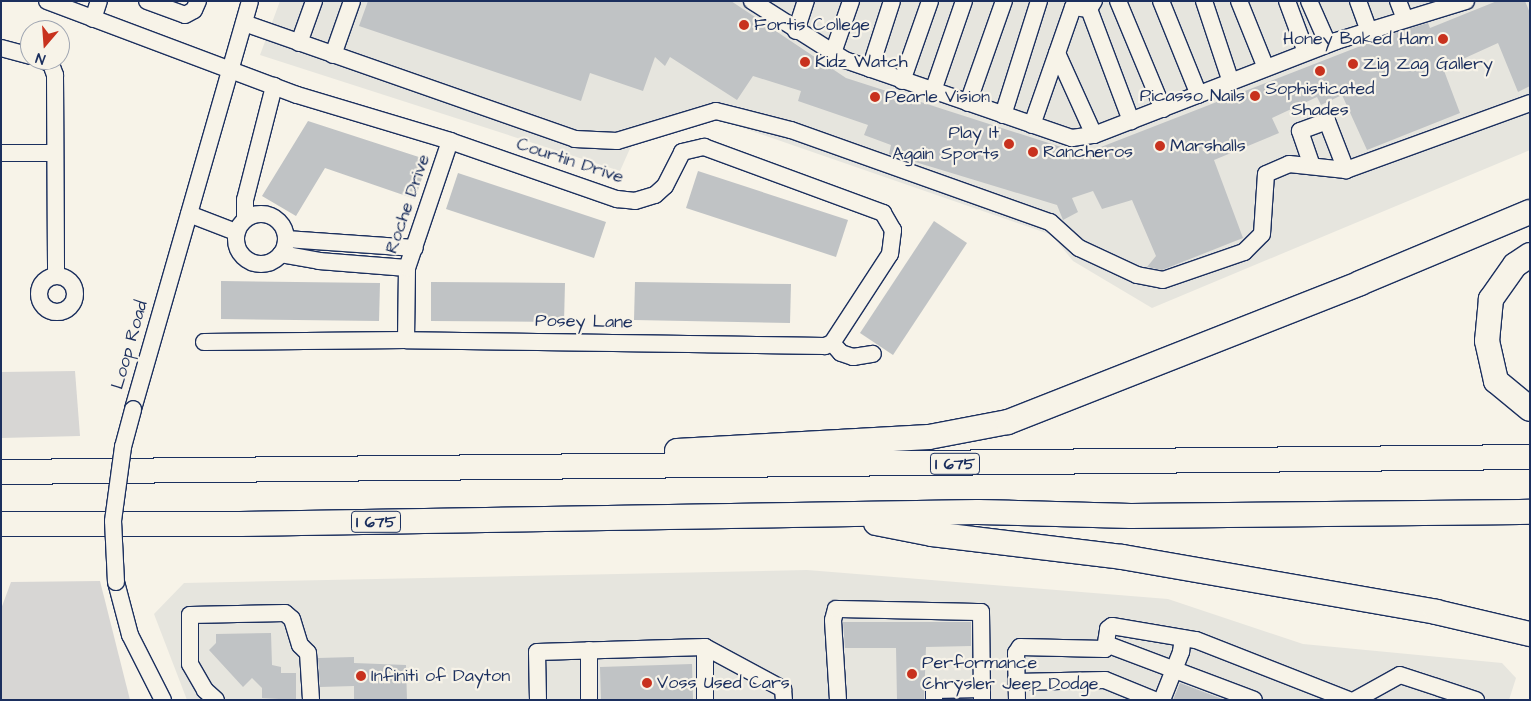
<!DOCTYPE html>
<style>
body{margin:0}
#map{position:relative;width:1531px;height:701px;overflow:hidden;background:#f7f3e8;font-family:"Architects Daughter",sans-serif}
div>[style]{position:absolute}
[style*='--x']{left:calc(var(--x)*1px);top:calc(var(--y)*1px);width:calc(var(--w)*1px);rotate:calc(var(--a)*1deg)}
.built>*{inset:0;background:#e6e5de}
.green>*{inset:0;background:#d7d6d4}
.building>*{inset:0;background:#c0c3c5}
.roads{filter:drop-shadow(1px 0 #1b2f5e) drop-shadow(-1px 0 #1b2f5e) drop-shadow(0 1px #1b2f5e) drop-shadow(0 -1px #1b2f5e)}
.minor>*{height:16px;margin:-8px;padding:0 8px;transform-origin:8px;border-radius:8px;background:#f7f3e8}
.minor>.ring{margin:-8px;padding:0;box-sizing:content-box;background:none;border:16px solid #f7f3e8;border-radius:50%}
.highway>*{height:24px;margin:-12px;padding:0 12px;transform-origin:12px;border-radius:12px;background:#f7f3e8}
.bridges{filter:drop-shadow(1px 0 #1b2f5e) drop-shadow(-1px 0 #1b2f5e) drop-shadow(0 1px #1b2f5e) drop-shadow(0 -1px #1b2f5e)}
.minor-bridge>*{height:16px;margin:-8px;padding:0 8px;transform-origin:8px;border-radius:8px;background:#f7f3e8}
.dots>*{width:14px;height:14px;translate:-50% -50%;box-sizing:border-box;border:2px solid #f7f3e8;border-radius:50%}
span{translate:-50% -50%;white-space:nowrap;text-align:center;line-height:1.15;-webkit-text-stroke:4.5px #f7f3e8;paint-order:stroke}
.shield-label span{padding:1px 4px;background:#f7f3e8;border:1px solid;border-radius:4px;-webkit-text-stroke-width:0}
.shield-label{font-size:16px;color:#1b2f5e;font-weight:700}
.poi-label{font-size:18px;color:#1b2f5e}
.left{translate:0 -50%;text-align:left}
.right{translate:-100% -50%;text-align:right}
.street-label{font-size:18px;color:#1b2f5e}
.frame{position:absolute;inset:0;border:2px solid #1b2f5e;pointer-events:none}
.north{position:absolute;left:20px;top:20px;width:50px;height:50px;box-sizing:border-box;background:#f7f3e8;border:1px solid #9fa5b1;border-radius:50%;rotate:198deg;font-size:14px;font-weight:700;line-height:20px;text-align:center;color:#1b2f5e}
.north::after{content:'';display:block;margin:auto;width:18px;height:22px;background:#c8321e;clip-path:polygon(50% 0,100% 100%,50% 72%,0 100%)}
</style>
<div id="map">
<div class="built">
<i style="clip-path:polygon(280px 1px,1530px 1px,1530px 150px,1152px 308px,1073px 261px,1052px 235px,717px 119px,632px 144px,620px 171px,260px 55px)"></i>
<i style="clip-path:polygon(807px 570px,1168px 599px,1303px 644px,1502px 663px,1516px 678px,1509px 700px,187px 700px,154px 614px,184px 583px)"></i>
</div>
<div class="green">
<i style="clip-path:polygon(75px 371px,80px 436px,1px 438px,1px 372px)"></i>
<i style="clip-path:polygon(100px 581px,130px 700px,1px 700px,1px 609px,11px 582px)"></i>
</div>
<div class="building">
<i style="clip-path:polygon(368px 1px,731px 1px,846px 78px,1083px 154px,1394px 33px,1428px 23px,1430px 28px,1497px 1px,1525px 1px,1530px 13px,1530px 86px,1518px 92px,1498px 43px,1443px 68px,1460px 113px,1367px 150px,1342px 95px,1321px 105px,1317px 97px,1272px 118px,1279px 133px,1214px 160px,1243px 238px,1162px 270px,1147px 267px,1156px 256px,1132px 200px,1102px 209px,1093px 191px,1072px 198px,1078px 212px,1063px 220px,1057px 205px,889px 154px,891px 145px,864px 135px,868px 125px,798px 101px,801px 91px,753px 76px,737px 100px,670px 57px,665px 66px,655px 57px,643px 91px,590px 73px,581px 101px,359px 26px)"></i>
<i style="clip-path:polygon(308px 121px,428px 160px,415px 199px,325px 168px,296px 216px,262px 196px)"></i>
<i style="clip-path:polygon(698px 171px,848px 220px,836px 257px,686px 208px)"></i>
<i style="clip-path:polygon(458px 173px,606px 222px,594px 258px,446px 209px)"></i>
<i style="clip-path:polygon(934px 221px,967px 243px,893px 355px,860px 333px)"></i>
<i style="clip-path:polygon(221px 281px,380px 283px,379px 321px,221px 319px)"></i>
<i style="clip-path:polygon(431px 282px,565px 283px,564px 322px,431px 321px)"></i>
<i style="clip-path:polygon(635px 282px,791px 284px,790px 323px,634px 320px)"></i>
<i style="clip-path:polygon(843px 622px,971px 622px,971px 646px,926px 647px,924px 700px,897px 700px,896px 648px,845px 648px)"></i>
<i style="clip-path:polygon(271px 633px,272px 665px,281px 667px,281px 673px,296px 673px,296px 700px,262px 698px,262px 688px,252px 678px,243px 687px,209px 650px,216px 643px,216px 634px)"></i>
<i style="clip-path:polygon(354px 657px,354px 663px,406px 665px,407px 700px,354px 700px,354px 686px,320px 687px,318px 658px)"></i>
<i style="clip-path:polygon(692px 664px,693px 700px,601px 700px,600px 667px)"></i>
<i style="clip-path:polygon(1180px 683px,1225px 700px,1173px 700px)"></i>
</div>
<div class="roads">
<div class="minor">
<i style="--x:47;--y:1;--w:267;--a:20.6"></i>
<i style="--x:297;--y:95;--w:160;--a:16.7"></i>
<i style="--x:450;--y:141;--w:177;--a:19.2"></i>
<i style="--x:617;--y:199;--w:18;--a:6"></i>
<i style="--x:635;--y:201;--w:21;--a:-17"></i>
<i style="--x:655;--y:195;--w:13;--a:-42"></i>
<i style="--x:665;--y:186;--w:38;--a:-63"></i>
<i style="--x:682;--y:152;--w:23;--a:-13"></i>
<i style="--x:704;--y:147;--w:191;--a:20.2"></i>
<i style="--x:883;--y:213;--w:20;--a:60"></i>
<i style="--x:893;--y:230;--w:24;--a:97"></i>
<i style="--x:890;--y:254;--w:106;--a:123.1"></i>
<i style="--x:832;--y:343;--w:8;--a:157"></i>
<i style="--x:825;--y:346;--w:419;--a:-179.2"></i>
<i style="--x:406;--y:340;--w:202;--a:179.4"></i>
<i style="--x:147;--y:1;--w:40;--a:20.2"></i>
<i style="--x:185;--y:15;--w:10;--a:-29"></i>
<i style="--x:194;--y:10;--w:10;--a:-66"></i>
<i style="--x:752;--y:1;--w:110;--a:32.4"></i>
<i style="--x:845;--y:60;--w:240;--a:19"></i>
<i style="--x:1072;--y:138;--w:22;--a:-8"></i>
<i style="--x:1094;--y:135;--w:260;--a:-21.2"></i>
<i style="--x:1336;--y:41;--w:136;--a:-17.1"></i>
<i style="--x:1118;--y:1;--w:117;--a:67.4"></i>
<i style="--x:1161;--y:1;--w:101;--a:68"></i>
<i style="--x:1204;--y:1;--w:85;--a:71.6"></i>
<i style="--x:1239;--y:1;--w:72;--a:68.1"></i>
<i style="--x:1287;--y:1;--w:54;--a:69.6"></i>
<i style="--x:1309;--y:1;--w:47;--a:66.2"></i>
<i style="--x:1358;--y:1;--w:32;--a:70"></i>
<i style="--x:1398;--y:1;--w:19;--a:69"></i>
<i style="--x:1089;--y:9;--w:120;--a:69.4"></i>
<i style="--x:93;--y:19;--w:19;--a:-72"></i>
<i style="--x:244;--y:23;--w:351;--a:19.3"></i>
<i style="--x:575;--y:139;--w:42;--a:2.7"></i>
<i style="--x:617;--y:141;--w:103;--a:-16.9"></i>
<i style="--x:716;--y:111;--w:77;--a:14.2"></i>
<i style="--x:791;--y:130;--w:275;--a:19.6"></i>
<i style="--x:1050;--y:222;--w:39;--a:42"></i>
<i style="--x:1079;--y:248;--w:64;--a:25"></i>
<i style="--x:1137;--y:275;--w:26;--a:11"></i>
<i style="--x:1163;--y:280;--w:86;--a:-19.1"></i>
<i style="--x:1244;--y:252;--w:25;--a:-45"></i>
<i style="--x:1262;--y:234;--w:60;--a:-86.2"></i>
<i style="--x:1266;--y:174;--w:25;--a:-23"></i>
<i style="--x:1289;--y:164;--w:57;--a:6"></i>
<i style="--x:1346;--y:170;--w:196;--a:-20"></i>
<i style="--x:796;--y:31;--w:32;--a:-72"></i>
<i style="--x:299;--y:43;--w:45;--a:-70.3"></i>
<i style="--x:1;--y:48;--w:30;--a:15"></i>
<i style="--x:833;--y:53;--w:55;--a:-70.9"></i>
<i style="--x:1057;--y:53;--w:90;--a:65.7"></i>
<i style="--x:333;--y:55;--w:57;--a:-70.6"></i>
<i style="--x:43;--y:60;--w:9;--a:27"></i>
<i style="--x:51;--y:64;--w:12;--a:70"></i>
<i style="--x:55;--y:75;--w:200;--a:89.7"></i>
<i style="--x:870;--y:69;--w:71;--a:-72.1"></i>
<i style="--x:902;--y:81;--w:85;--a:-70.7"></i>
<i style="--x:933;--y:91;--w:95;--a:-71"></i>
<i style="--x:968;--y:103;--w:108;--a:-70.6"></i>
<i style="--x:1003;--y:115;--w:120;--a:-72.5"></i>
<i style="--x:1032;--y:125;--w:125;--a:-70.8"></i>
<i style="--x:1073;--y:7;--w:16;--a:7"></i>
<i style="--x:1089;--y:9;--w:9;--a:-58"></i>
<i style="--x:1;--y:153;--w:54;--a:0"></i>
<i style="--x:1312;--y:166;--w:37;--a:-109"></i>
<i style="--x:1300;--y:131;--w:29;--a:-20"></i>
<i style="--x:1327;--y:121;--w:53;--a:68.8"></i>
<i class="ring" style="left:236px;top:214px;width:34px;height:34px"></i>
<i style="--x:189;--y:214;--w:50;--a:21"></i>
<i style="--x:245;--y:219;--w:19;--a:-90"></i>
<i style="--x:245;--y:200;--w:118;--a:-75.7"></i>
<i style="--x:286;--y:239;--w:129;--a:4"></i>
<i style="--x:281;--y:254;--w:39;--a:10"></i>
<i style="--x:319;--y:261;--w:88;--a:4.5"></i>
<i class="ring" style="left:39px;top:276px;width:20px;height:20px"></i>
<i style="--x:406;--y:340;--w:72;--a:-89.2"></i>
<i style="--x:407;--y:268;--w:134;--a:-71.3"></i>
<i style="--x:832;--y:343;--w:13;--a:48"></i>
<i style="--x:841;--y:353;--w:13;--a:18"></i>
<i style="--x:853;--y:357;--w:20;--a:-9"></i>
<i style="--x:133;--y:409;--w:424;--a:-74"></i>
<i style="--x:116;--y:582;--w:55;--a:75.2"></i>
<i style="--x:130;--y:635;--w:73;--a:63.1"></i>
<i style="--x:1106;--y:644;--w:158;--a:20.7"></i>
<i style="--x:589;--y:650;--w:50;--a:90"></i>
<i style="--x:1016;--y:682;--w:89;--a:-1.3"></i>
<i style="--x:1105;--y:680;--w:53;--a:22.2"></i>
<i style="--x:216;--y:700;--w:15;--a:-138"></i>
<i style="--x:205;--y:690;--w:30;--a:-120"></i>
<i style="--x:190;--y:664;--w:49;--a:-90"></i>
<i style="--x:190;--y:615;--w:95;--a:-1.2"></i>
<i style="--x:285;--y:613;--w:9;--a:41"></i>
<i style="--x:292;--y:619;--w:27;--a:73"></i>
<i style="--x:300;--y:645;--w:11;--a:45"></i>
<i style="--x:308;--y:653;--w:47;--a:86.3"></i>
<i style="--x:538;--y:700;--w:48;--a:-91.2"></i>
<i style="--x:537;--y:652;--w:168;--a:-1.7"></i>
<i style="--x:705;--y:647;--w:89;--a:28.3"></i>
<i style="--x:783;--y:689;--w:11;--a:85"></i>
<i style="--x:705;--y:700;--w:53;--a:-90"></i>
<i style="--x:838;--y:700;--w:80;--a:-93.6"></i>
<i style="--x:833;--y:620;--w:11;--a:-75"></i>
<i style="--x:836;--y:609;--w:145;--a:1.2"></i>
<i style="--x:981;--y:612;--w:77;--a:89.3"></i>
<i style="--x:934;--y:700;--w:10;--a:-90"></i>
<i style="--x:934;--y:690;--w:48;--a:-1.2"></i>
<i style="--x:982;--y:689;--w:10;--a:90"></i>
<i style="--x:1017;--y:700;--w:47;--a:-91.2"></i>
<i style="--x:1016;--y:653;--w:7;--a:-56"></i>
<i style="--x:1020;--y:647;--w:85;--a:1.3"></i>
<i style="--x:1105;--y:649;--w:20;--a:-81"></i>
<i style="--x:1108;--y:629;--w:5;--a:-37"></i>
<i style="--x:1112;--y:626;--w:85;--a:9.5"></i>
<i style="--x:1196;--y:640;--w:164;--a:21.4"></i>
<i style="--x:1162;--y:700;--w:52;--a:-68.4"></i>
<i style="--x:1181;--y:652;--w:14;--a:-82"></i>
<i style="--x:1355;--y:700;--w:51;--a:-29.1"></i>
<i style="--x:1400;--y:675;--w:80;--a:18.2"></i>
</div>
<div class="highway">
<i style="--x:1530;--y:255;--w:18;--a:146"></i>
<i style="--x:1515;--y:265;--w:42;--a:125.2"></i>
<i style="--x:1491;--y:299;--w:42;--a:95.4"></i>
<i style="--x:1487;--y:341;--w:41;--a:77.3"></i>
<i style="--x:1496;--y:381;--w:44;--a:39.5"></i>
<i style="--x:677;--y:451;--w:252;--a:-3.2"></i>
<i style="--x:929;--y:437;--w:80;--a:-10.8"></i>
<i style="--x:1008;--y:422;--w:378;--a:-21.5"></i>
<i style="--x:1360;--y:283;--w:184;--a:-22.7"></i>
<i style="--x:1;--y:472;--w:1529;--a:-0.56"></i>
<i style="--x:876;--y:523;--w:57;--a:11.1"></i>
<i style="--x:932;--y:534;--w:191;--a:6.9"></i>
<i style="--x:1122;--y:557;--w:319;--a:9.9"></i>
<i style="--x:1436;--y:612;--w:97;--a:13.2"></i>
<i style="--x:1;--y:524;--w:239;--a:0"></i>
<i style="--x:240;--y:524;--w:738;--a:-0.93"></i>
<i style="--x:978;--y:512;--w:153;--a:1.5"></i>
<i style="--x:1131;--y:516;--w:399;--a:-0.6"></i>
</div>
</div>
<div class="bridges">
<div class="minor-bridge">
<i style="--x:116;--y:582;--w:61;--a:-92.8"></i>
<i style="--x:113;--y:521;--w:75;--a:-82.3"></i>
<i style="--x:123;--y:447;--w:39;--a:-75"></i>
</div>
</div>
<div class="dots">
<i style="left:744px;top:25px;background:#c8321e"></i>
<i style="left:1443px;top:39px;background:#c8321e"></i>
<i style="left:805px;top:62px;background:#c8321e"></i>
<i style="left:1353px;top:64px;background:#c8321e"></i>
<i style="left:1320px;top:71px;background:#c8321e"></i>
<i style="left:1255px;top:96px;background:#c8321e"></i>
<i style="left:875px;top:97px;background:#c8321e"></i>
<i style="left:1009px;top:144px;background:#c8321e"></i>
<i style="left:1160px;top:146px;background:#c8321e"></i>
<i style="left:1033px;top:152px;background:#c8321e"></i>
<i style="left:912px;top:674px;background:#c8321e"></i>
<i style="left:361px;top:676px;background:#c8321e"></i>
<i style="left:647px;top:683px;background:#c8321e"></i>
</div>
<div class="shield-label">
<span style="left:955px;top:464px">I 675</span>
<span style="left:376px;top:522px">I 675</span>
</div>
<div class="poi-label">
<span class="left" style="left:754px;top:25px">Fortis College</span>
<span class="right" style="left:1433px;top:39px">Honey Baked Ham</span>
<span class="left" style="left:815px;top:62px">Kidz Watch</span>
<span class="left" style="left:1363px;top:64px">Zig Zag Gallery</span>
<span style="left:1320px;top:100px">Sophisticated<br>Shades</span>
<span class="right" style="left:1245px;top:96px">Picasso Nails</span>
<span class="left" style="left:885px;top:97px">Pearle Vision</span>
<span class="right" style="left:999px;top:144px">Play It<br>Again Sports</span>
<span class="left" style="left:1170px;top:146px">Marshalls</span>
<span class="left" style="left:1043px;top:152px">Rancheros</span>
<span class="left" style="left:922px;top:674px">Performance<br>Chrysler Jeep Dodge</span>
<span class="left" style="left:371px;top:676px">Infiniti of Dayton</span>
<span class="left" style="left:657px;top:683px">Voss Used Cars</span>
</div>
<div class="street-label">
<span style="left:570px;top:161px;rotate:18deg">Courtin Drive</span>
<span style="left:408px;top:204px;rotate:-71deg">Roche Drive</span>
<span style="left:584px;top:322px;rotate:1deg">Posey Lane</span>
<span style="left:130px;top:345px;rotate:-74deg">Loop Road</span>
</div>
<div class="frame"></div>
<div class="north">N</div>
</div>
